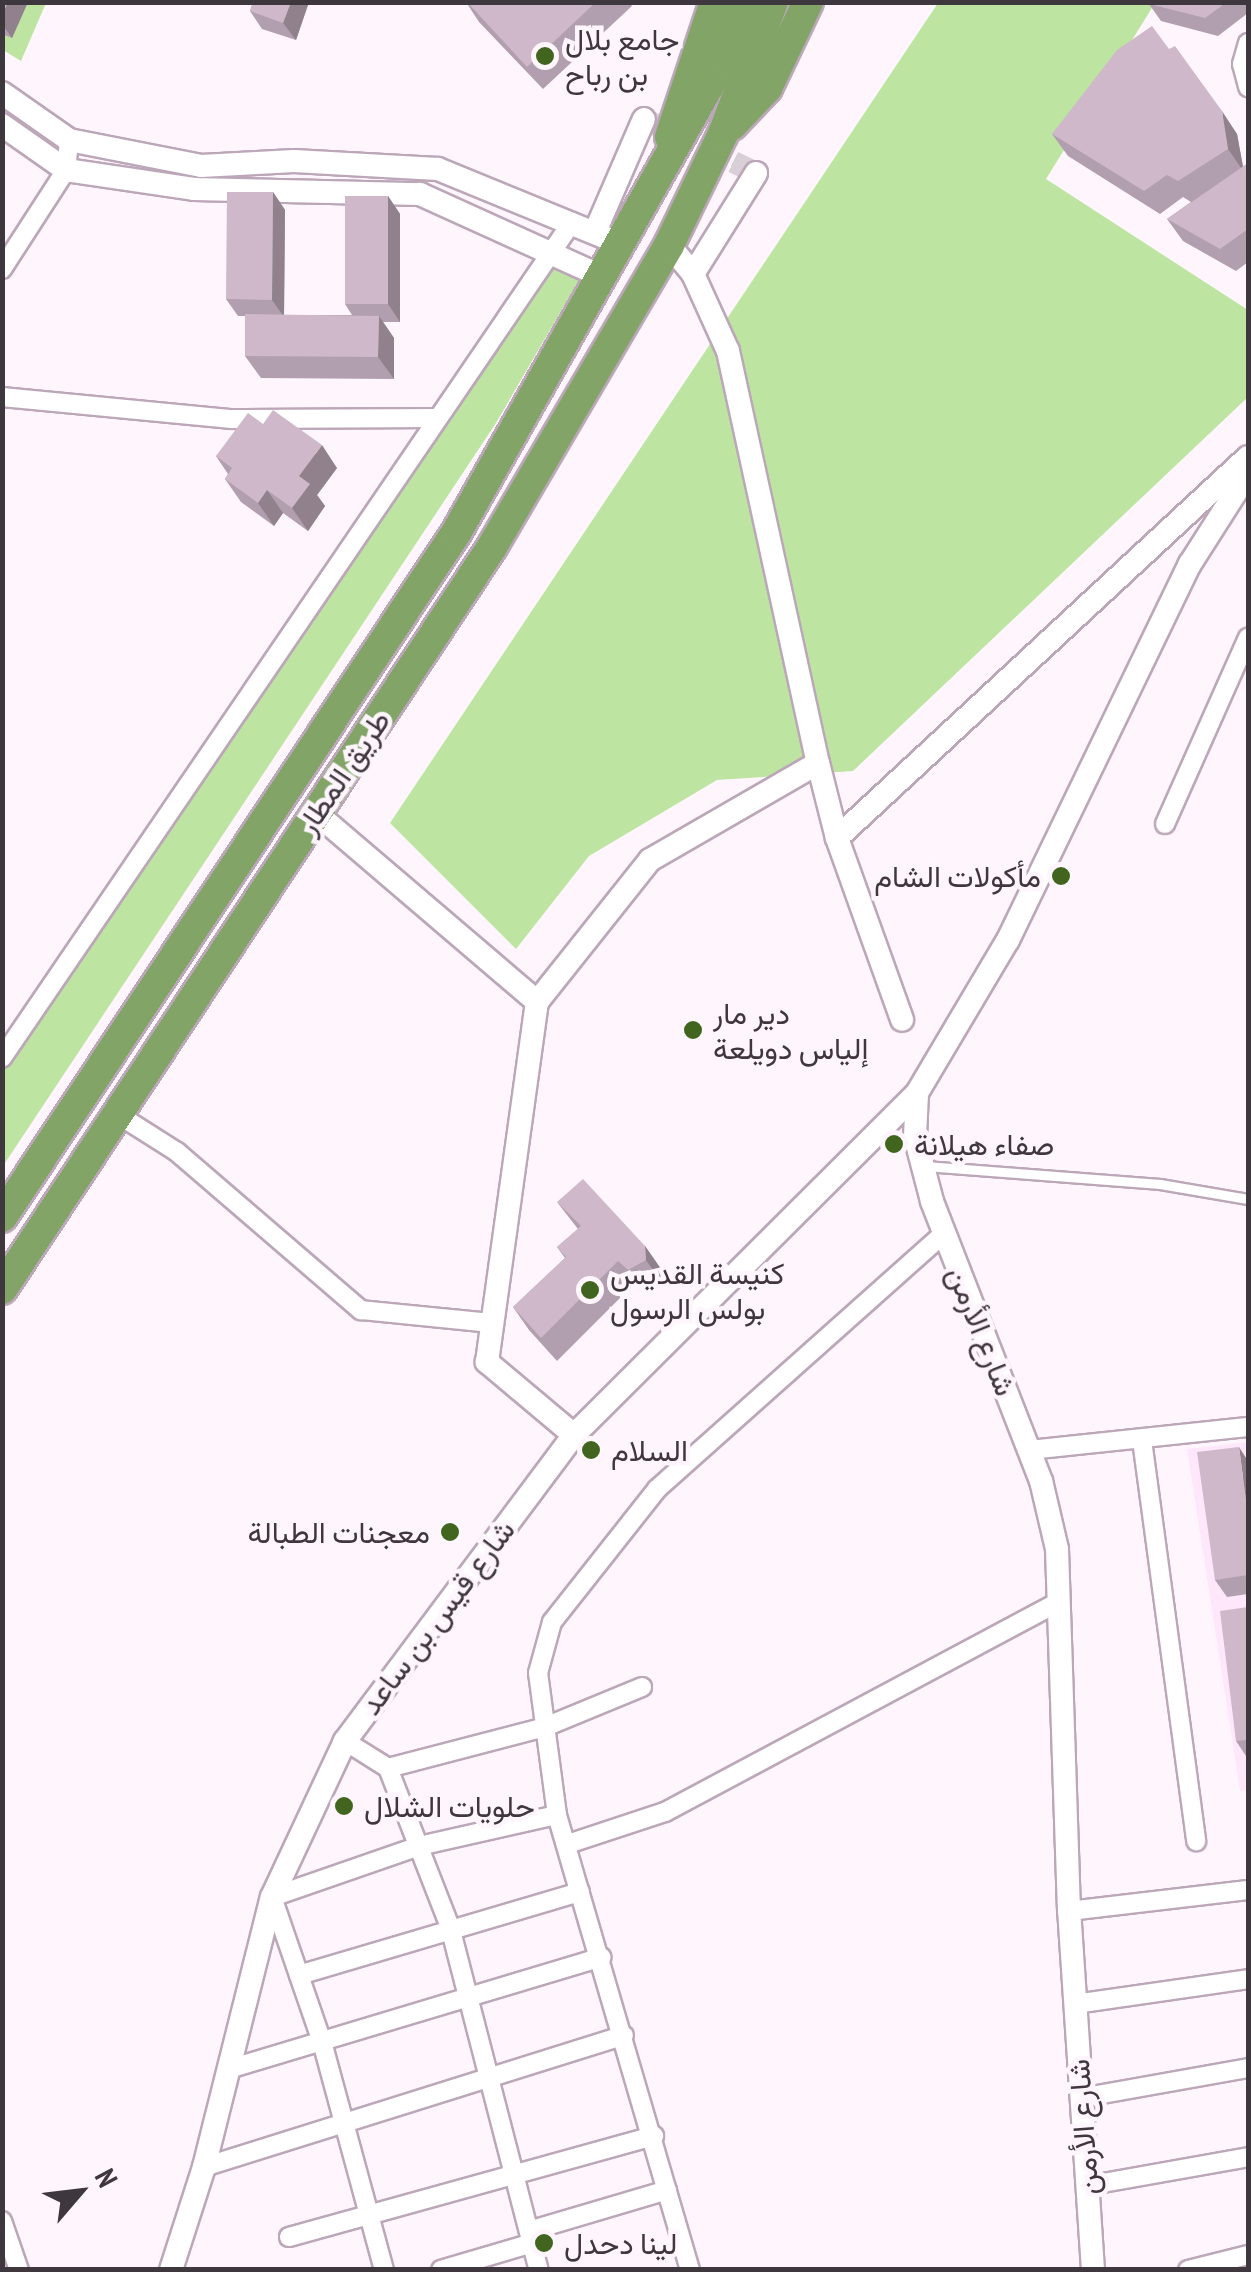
<!DOCTYPE html>
<meta charset="utf-8">
<style>
body{margin:0}
#map{position:relative;width:1251px;height:2272px;overflow:hidden;background:#fff6fd;font-family:"PT Sans Narrow",Vazirmatn,sans-serif}
div>[style]{position:absolute}
[style*='--x']{left:calc(var(--x)*1px);top:calc(var(--y)*1px);width:calc(var(--w)*1px);rotate:calc(var(--a)*1deg)}
.built>*{inset:0;background:#ffe7fb}
.green>*{inset:0;background:#bde4a1}
.secondary-tunnel>*{height:22px;margin-top:-11px;transform-origin:0;background:repeating-linear-gradient(90deg,#d9d0d7 0 22px,transparent 0 33px)}
.roads{filter:drop-shadow(2px 0 #bca7b9) drop-shadow(-2px 0 #bca7b9) drop-shadow(0 2px #bca7b9) drop-shadow(0 -2px #bca7b9)}
.service>*{height:9px;margin:-4.5px;padding:0 4.5px;transform-origin:4.5px;border-radius:4.5px;background:#fff}
.minor>*{height:18px;margin:-9px;padding:0 9px;transform-origin:9px;border-radius:9px;background:#fff}
.secondary>*{height:22px;margin:-11px;padding:0 11px;transform-origin:11px;border-radius:11px;background:#fff}
.motorway>*{height:30px;margin:-15px;padding:0 15px;transform-origin:15px;border-radius:15px;background:#82a567}
.wall>*{inset:0;background:#b19eae}
.shaded-wall>*{inset:0;background:#90818d}
.building>*{inset:0;background:#ceb8ca}
.dots>*{width:28px;height:28px;translate:-50% -50%;box-sizing:border-box;border:5px solid #fff6fd;border-radius:50%}
span{translate:-50% -50%;white-space:nowrap;text-align:center;line-height:1.15;-webkit-text-stroke:9px #fff6fd;paint-order:stroke}
.poi-label{font-size:30px;color:#3f373e}
.left{translate:0 -50%;text-align:left}
.right{translate:-100% -50%;text-align:right}
.street-label{font-size:30px;color:#3f373e}
.frame{position:absolute;inset:0;border:5px solid #3f373e;pointer-events:none}
.north{position:absolute;left:30px;top:2142px;width:100px;height:100px;-webkit-text-stroke:8px #fff6fd;paint-order:stroke;rotate:62deg;font-size:28px;font-weight:700;line-height:40px;text-align:center;color:#3f373e}
.north::after{content:'';display:block;margin:auto;width:35px;height:45px;background:#3f373e;clip-path:polygon(50% 0,100% 100%,50% 72%,0 100%)}
</style>
<div id="map">
<div class="built">
<i style="clip-path:polygon(1248px 1442px,1248px 1790px,1240px 1791px,1187px 1449px)"></i>
</div>
<div class="green">
<i style="clip-path:polygon(2px 3px,46px 3px,21px 61px,3px 50px)"></i>
<i style="clip-path:polygon(938px 3px,1155px 3px,1046px 179px,1248px 310px,1248px 397px,853px 771px,717px 780px,589px 856px,516px 949px,390px 823px)"></i>
<i style="clip-path:polygon(551px 255px,585px 270px,496px 423px,3px 1166px,3px 1058px)"></i>
</div>
<div class="secondary-tunnel">
<i style="--x:644;--y:119;--w:124;--a:25.7"></i>
</div>
<div class="roads">
<div class="service">
<i style="--x:925;--y:1166;--w:236;--a:4.4"></i>
<i style="--x:1160;--y:1184;--w:89;--a:9.7"></i>
</div>
<div class="minor">
<i style="--x:1248;--y:43;--w:22;--a:106"></i>
<i style="--x:1242;--y:64;--w:24;--a:75"></i>
<i style="--x:2;--y:269;--w:118;--a:-57.1"></i>
<i style="--x:66;--y:170;--w:30;--a:-84"></i>
<i style="--x:2;--y:397;--w:231;--a:5.5"></i>
<i style="--x:232;--y:419;--w:206;--a:-0.3"></i>
<i style="--x:1165;--y:824;--w:204;--a:-66"></i>
<i style="--x:2;--y:1058;--w:1012;--a:-55.71"></i>
<i style="--x:114;--y:1112;--w:75;--a:32.4"></i>
<i style="--x:177;--y:1152;--w:243;--a:40.7"></i>
<i style="--x:361;--y:1310;--w:132;--a:5.7"></i>
<i style="--x:1142;--y:1440;--w:405;--a:82.3"></i>
<i style="--x:1029;--y:1450;--w:220;--a:-6"></i>
<i style="--x:345;--y:1741;--w:51;--a:32.1"></i>
<i style="--x:388;--y:1768;--w:171;--a:68.7"></i>
<i style="--x:450;--y:1927;--w:354;--a:75.5"></i>
<i style="--x:388;--y:1768;--w:162;--a:-14.6"></i>
<i style="--x:545;--y:1727;--w:105;--a:-22.4"></i>
<i style="--x:568;--y:1844;--w:102;--a:-18.3"></i>
<i style="--x:665;--y:1812;--w:446;--a:-28.1"></i>
<i style="--x:1069;--y:1911;--w:180;--a:-6.7"></i>
<i style="--x:299;--y:1975;--w:293;--a:-16.5"></i>
<i style="--x:1075;--y:2004;--w:175;--a:-8.2"></i>
<i style="--x:229;--y:2069;--w:389;--a:-16.7"></i>
<i style="--x:1080;--y:2098;--w:171;--a:-10.1"></i>
<i style="--x:204;--y:2167;--w:440;--a:-17.4"></i>
<i style="--x:1086;--y:2186;--w:165;--a:-10.1"></i>
<i style="--x:2;--y:2221;--w:52;--a:70.9"></i>
<i style="--x:529;--y:2231;--w:144;--a:-16.5"></i>
<i style="--x:289;--y:2237;--w:379;--a:-15.5"></i>
<i style="--x:384;--y:2270;--w:236;--a:-105.2"></i>
<i style="--x:322;--y:2042;--w:153;--a:-109"></i>
<i style="--x:272;--y:1897;--w:156;--a:-19.1"></i>
<i style="--x:419;--y:1846;--w:141;--a:-12.7"></i>
<i style="--x:441;--y:2270;--w:95;--a:-16.5"></i>
<i style="--x:690;--y:2270;--w:474;--a:-106.3"></i>
<i style="--x:557;--y:1815;--w:143;--a:-97.6"></i>
<i style="--x:538;--y:1673;--w:53;--a:-74.6"></i>
<i style="--x:552;--y:1622;--w:169;--a:-51.7"></i>
<i style="--x:657;--y:1489;--w:383;--a:-41.7"></i>
<i style="--x:1188;--y:2270;--w:62;--a:-14"></i>
</div>
<div class="secondary">
<i style="--x:2;--y:93;--w:82;--a:35"></i>
<i style="--x:69;--y:140;--w:135;--a:11.1"></i>
<i style="--x:201;--y:166;--w:93;--a:-3.1"></i>
<i style="--x:294;--y:161;--w:144;--a:3.2"></i>
<i style="--x:438;--y:169;--w:195;--a:22.3"></i>
<i style="--x:2;--y:125;--w:78;--a:35.1"></i>
<i style="--x:66;--y:170;--w:129;--a:8.4"></i>
<i style="--x:194;--y:189;--w:226;--a:1.3"></i>
<i style="--x:420;--y:194;--w:199;--a:24.4"></i>
<i style="--x:595;--y:232;--w:123;--a:-66.6"></i>
<i style="--x:669;--y:245;--w:38;--a:50"></i>
<i style="--x:693;--y:274;--w:85;--a:65.6"></i>
<i style="--x:728;--y:351;--w:422;--a:77.7"></i>
<i style="--x:693;--y:274;--w:119;--a:-58"></i>
<i style="--x:316;--y:813;--w:291;--a:40.5"></i>
<i style="--x:837;--y:838;--w:193;--a:70.3"></i>
<i style="--x:574;--y:1435;--w:114;--a:-140"></i>
<i style="--x:487;--y:1362;--w:363;--a:-82.1"></i>
<i style="--x:537;--y:1002;--w:181;--a:-51.5"></i>
<i style="--x:650;--y:860;--w:194;--a:-30"></i>
<i style="--x:818;--y:763;--w:77;--a:75.8"></i>
<i style="--x:837;--y:838;--w:560;--a:-42.83"></i>
<i style="--x:171;--y:2270;--w:108;--a:-72.2"></i>
<i style="--x:204;--y:2167;--w:278;--a:-75.9"></i>
<i style="--x:272;--y:1897;--w:172;--a:-64.9"></i>
<i style="--x:345;--y:1741;--w:382;--a:-53.2"></i>
<i style="--x:574;--y:1435;--w:484;--a:-44.9"></i>
<i style="--x:1093;--y:2270;--w:360;--a:-93.8"></i>
<i style="--x:1069;--y:1911;--w:362;--a:-91.9"></i>
<i style="--x:1057;--y:1549;--w:70;--a:-103.2"></i>
<i style="--x:1041;--y:1481;--w:300;--a:-111.3"></i>
<i style="--x:932;--y:1201;--w:67;--a:-104.7"></i>
<i style="--x:915;--y:1136;--w:43;--a:-87.3"></i>
<i style="--x:917;--y:1093;--w:178;--a:-59.3"></i>
<i style="--x:1008;--y:940;--w:418;--a:-64.2"></i>
<i style="--x:1190;--y:564;--w:108;--a:-57.5"></i>
</div>
<div class="motorway">
<i style="--x:732;--y:125;--w:51;--a:-46.6"></i>
<i style="--x:767;--y:88;--w:95;--a:-64.5"></i>
<i style="--x:670;--y:137;--w:142;--a:-71.6"></i>
<i style="--x:2;--y:1217;--w:821;--a:-56.43"></i>
<i style="--x:456;--y:533;--w:545;--a:-60.52"></i>
<i style="--x:724;--y:59;--w:60;--a:-70.7"></i>
<i style="--x:2;--y:1289;--w:889;--a:-56.56"></i>
<i style="--x:492;--y:547;--w:350;--a:-59.6"></i>
<i style="--x:669;--y:245;--w:123;--a:-64.1"></i>
<i style="--x:723;--y:134;--w:141;--a:-69.3"></i>
</div>
</div>
<div class="wall">
<i style="clip-path:polygon(2px 2px,28px 2px,12px 38px,2px 34px)"></i>
<i style="clip-path:polygon(253px 2px,309px 2px,296px 40px,262px 29px,250px 11px)"></i>
<i style="clip-path:polygon(466px 2px,629px 2px,632px 6px,543px 89px,479px 22px)"></i>
<i style="clip-path:polygon(1150px 2px,1248px 2px,1248px 13px,1218px 36px,1161px 21px,1149px 4px)"></i>
<i style="clip-path:polygon(1169px 49px,1237px 134px,1243px 167px,1248px 163px,1248px 262px,1236px 271px,1183px 241px,1167px 219px,1191px 202px,1183px 197px,1160px 214px,1068px 156px,1052px 134px)"></i>
<i style="clip-path:polygon(273px 192px,285px 210px,284px 315px,352px 315px,345px 304px,388px 196px,400px 214px,400px 322px,383px 322px,394px 338px,394px 379px,261px 378px,245px 356px,245px 316px,238px 316px,226px 299px)"></i>
<i style="clip-path:polygon(263px 424px,337px 468px,317px 495px,325px 506px,308px 531px,283px 513px,274px 526px,241px 502px,225px 479px,228px 474px,216px 456px)"></i>
<i style="clip-path:polygon(557px 1202px,645px 1246px,661px 1269px,662px 1283px,644px 1293px,634px 1284px,557px 1361px,529px 1330px,513px 1307px,565px 1258px,557px 1247px,578px 1229px)"></i>
<i style="clip-path:polygon(1248px 1461px,1248px 1594px,1227px 1597px,1215px 1580px)"></i>
<i style="clip-path:polygon(1248px 1607px,1248px 1759px,1236px 1741px)"></i>
</div>
<div class="shaded-wall">
<i style="clip-path:polygon(8px 2px,28px 2px,12px 38px,2px 24px,2px 15px)"></i>
<i style="clip-path:polygon(291px 2px,309px 2px,296px 40px,283px 23px)"></i>
<i style="clip-path:polygon(1222px 111px,1237px 134px,1244px 172px,1228px 149px)"></i>
<i style="clip-path:polygon(273px 192px,285px 210px,284px 317px,272px 300px)"></i>
<i style="clip-path:polygon(388px 196px,400px 214px,400px 322px,388px 304px)"></i>
<i style="clip-path:polygon(379px 316px,394px 338px,394px 379px,378px 357px)"></i>
<i style="clip-path:polygon(322px 445px,337px 468px,317px 495px,325px 506px,308px 531px,292px 508px,299px 476px)"></i>
<i style="clip-path:polygon(267px 490px,283px 513px,274px 526px,258px 503px)"></i>
<i style="clip-path:polygon(645px 1246px,661px 1269px,662px 1283px,646px 1260px)"></i>
<i style="clip-path:polygon(1239px 1447px,1248px 1461px,1248px 1515px)"></i>
</div>
<div class="building">
<i style="clip-path:polygon(2px 2px,8px 2px,2px 15px)"></i>
<i style="clip-path:polygon(253px 2px,291px 2px,283px 23px,250px 11px)"></i>
<i style="clip-path:polygon(467px 2px,596px 2px,527px 67px)"></i>
<i style="clip-path:polygon(1150px 2px,1227px 2px,1205px 18px,1149px 4px)"></i>
<i style="clip-path:polygon(1152px 26px,1169px 49px,1175px 46px,1222px 111px,1228px 149px,1178px 181px,1167px 175px,1144px 191px,1052px 134px,1117px 50px)"></i>
<i style="clip-path:polygon(1248px 163px,1248px 229px,1220px 249px,1167px 219px)"></i>
<i style="clip-path:polygon(227px 192px,273px 192px,272px 300px,226px 299px)"></i>
<i style="clip-path:polygon(345px 196px,388px 196px,388px 304px,345px 304px)"></i>
<i style="clip-path:polygon(245px 314px,379px 316px,378px 357px,245px 356px)"></i>
<i style="clip-path:polygon(273px 410px,322px 445px,299px 476px,310px 484px,292px 508px,267px 490px,258px 503px,225px 479px,232px 468px,216px 456px,248px 413px,263px 424px)"></i>
<i style="clip-path:polygon(583px 1179px,645px 1246px,646px 1260px,628px 1270px,618px 1261px,541px 1338px,513px 1307px,566px 1257px,557px 1247px,581px 1226px,557px 1202px)"></i>
<i style="clip-path:polygon(1239px 1447px,1248px 1515px,1248px 1575px,1215px 1580px,1197px 1452px)"></i>
<i style="clip-path:polygon(1248px 1607px,1248px 1740px,1236px 1741px,1220px 1611px)"></i>
</div>
<div class="dots">
<i style="left:545px;top:56px;background:#41651e"></i>
<i style="left:1061px;top:876px;background:#41651e"></i>
<i style="left:693px;top:1030px;background:#41651e"></i>
<i style="left:894px;top:1144px;background:#41651e"></i>
<i style="left:590px;top:1290px;background:#41651e"></i>
<i style="left:591px;top:1450px;background:#41651e"></i>
<i style="left:450px;top:1532px;background:#41651e"></i>
<i style="left:344px;top:1806px;background:#41651e"></i>
<i style="left:544px;top:2243px;background:#41651e"></i>
</div>
<div class="poi-label">
<span class="left" style="left:565px;top:56px">جامع بلال<br>بن رباح</span>
<span class="right" style="left:1041px;top:876px">مأكولات الشام</span>
<span class="left" style="left:713px;top:1030px">دير مار<br>إلياس دويلعة</span>
<span class="left" style="left:914px;top:1144px">صفاء هيلانة</span>
<span class="left" style="left:610px;top:1290px">كنيسة القديس<br>بولس الرسول</span>
<span class="left" style="left:611px;top:1450px">السلام</span>
<span class="right" style="left:430px;top:1532px">معجنات الطبالة</span>
<span class="left" style="left:364px;top:1806px">حلويات الشلال</span>
<span class="left" style="left:564px;top:2243px">لينا دحدل</span>
</div>
<div class="street-label">
<span style="left:343px;top:772px;rotate:-56deg">طريق المطار</span>
<span style="left:982px;top:1331px;rotate:68deg">شارع الأرمن</span>
<span style="left:437px;top:1617px;rotate:-53deg">شارع قيس بن ساعد</span>
<span style="left:1083px;top:2127px;rotate:-94deg">شارع الأرمن</span>
</div>
<div class="frame"></div>
<div class="north">N</div>
</div>
